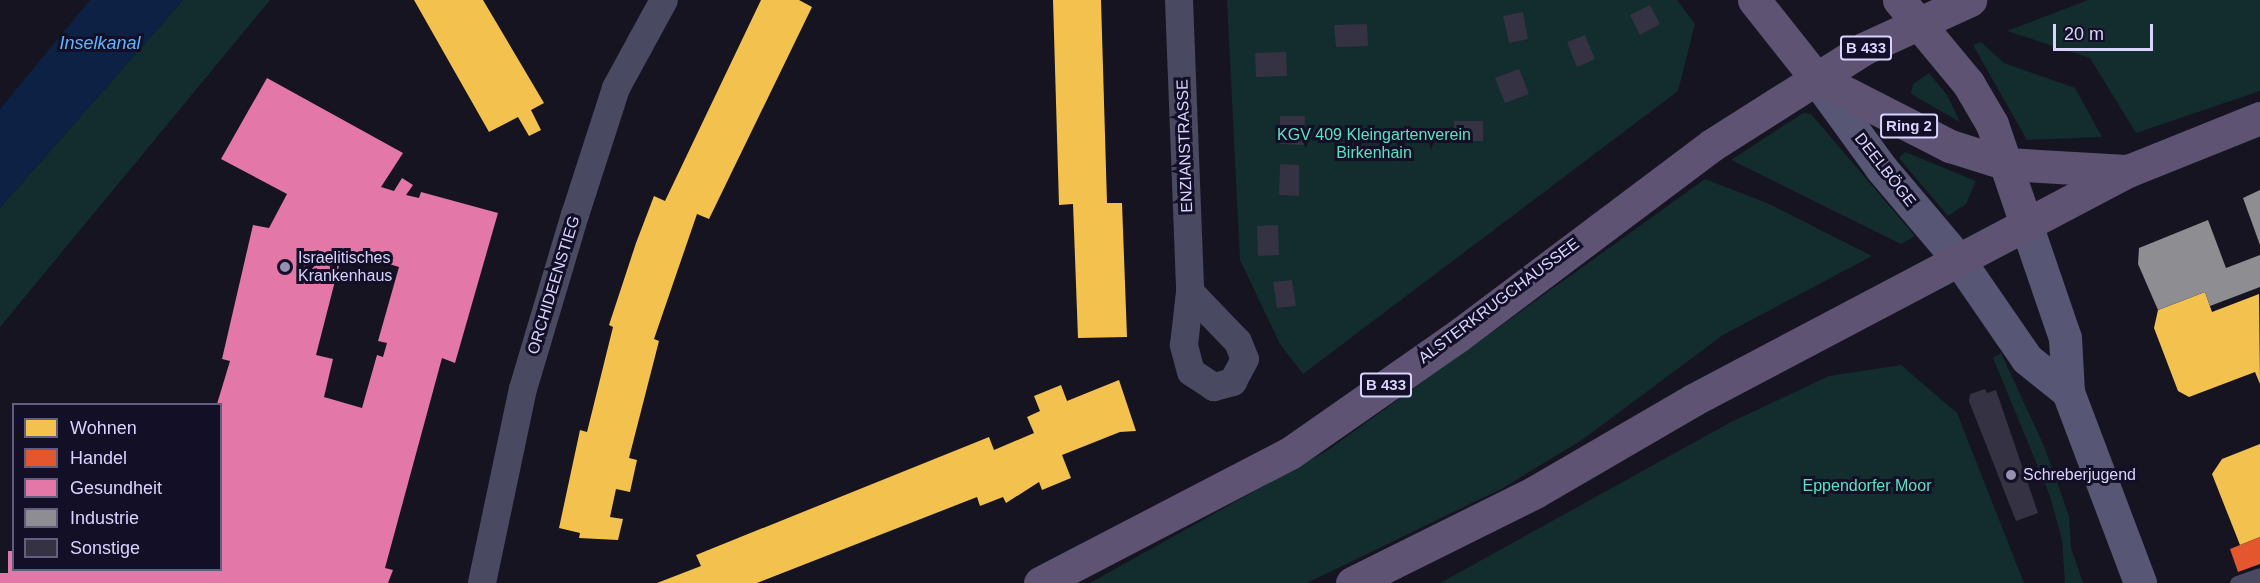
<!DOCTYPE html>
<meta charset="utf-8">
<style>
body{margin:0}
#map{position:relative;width:2260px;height:583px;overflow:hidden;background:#161421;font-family:Arial,sans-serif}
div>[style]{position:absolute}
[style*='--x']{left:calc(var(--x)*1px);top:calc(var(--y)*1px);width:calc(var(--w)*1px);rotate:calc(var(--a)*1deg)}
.green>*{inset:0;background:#132c2d}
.water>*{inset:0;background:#0d2144}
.homes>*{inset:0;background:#f2c14e}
.shops>*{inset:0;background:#e4572e}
.health>*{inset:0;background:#e377a8}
.industry>*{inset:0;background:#8d8d92}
.building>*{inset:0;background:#343243}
.service>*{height:15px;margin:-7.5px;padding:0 7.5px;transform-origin:7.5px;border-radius:7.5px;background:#4a4962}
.minor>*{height:28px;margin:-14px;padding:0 14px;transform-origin:14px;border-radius:14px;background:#4a4962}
.secondary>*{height:33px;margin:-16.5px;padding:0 16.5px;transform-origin:16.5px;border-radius:16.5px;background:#575674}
.primary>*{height:33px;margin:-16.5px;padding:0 16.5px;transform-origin:16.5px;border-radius:16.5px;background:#5e5373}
.dots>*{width:16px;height:16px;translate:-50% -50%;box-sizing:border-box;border:3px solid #130f26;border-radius:50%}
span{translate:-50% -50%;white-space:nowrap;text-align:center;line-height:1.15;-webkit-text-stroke:6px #130f26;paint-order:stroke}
.shield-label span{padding:2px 4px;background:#130f26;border:2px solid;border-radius:4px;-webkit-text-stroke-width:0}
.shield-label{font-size:15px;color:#d9d4ff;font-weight:700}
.park-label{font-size:16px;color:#5fe0c0}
.street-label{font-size:16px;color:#d9d4ff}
.poi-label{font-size:16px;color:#d9d4ff}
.left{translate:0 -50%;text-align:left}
.water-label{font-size:18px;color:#62b6ff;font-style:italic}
.legend{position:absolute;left:12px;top:403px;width:210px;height:168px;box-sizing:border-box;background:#130f26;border:2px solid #625e7d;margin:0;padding:8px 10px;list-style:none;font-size:18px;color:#d9d4ff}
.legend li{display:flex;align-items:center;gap:12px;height:30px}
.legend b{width:30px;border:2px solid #625e7d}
.scale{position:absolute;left:2053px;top:24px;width:100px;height:27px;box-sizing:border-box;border:3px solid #d9d4ff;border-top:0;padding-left:8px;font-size:18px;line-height:21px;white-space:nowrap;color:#d9d4ff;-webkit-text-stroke:4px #130f26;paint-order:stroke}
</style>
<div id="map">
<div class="green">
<i style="clip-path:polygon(183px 0,270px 0,0 327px,0 208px)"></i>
<i style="clip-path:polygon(1227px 0,1677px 0,1695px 24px,1678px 91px,1303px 374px,1280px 344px,1240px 260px)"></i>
<i style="clip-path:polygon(2088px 0,2260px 0,2260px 91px,2136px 133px,2090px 58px,2007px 31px)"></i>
<i style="clip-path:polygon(1981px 42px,2004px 63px,2075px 88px,2102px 137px,2027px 140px,1973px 45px)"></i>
<i style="clip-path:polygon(1929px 73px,1947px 95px,1960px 122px,1911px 94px,1913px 84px)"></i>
<i style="clip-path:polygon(1803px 113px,1811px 114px,1915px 236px,1901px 244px,1731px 160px)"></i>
<i style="clip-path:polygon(1905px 152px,1976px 181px,1966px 204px,1948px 216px,1899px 158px)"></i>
<i style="clip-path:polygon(1705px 179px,1767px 203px,1872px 256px,1723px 335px,1582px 440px,1501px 489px,1307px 583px,1090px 583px,1328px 450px)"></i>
<i style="clip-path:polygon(2001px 353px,2044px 446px,2069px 516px,2071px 548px,2083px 583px,2065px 583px,2062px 540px,2050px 496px,1993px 358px)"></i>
<i style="clip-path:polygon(1901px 365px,1957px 413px,2024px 583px,1440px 583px,1731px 422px,1829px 376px)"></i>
</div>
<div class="water">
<i style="clip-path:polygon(90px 0,183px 0,0 208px,0 109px)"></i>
</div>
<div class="homes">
<i style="clip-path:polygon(414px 0,483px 0,544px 103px,531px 110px,541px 130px,529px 136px,518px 117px,489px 132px)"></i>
<i style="clip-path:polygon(761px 0,799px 0,812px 7px,709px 219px,697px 214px,654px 339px,659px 341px,629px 458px,637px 460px,630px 492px,616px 489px,610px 517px,623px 519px,618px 540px,579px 538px,580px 533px,559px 528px,580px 430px,587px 432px,613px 327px,609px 325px,636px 243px,654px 196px,665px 201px)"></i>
<i style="clip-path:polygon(1053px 0,1101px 0,1107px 203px,1122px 203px,1127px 337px,1078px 338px,1073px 204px,1059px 205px)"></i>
<i style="clip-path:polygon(2205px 292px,2212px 312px,2259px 294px,2260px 384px,2255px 372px,2189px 397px,2178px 391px,2154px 328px,2158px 310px)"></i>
<i style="clip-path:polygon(1119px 380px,1136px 431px,1120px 432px,1062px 455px,1071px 478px,1042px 490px,1039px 482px,1006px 503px,1003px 497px,980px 506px,977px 497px,757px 583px,657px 583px,701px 566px,696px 555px,989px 437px,994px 450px,1034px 433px,1027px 417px,1040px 411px,1034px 396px,1061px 385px,1067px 401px)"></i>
<i style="clip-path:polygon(2260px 444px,2260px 537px,2240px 545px,2212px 474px,2222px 459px)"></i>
</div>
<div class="shops">
<i style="clip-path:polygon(2260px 537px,2260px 564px,2238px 572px,2230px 549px)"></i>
</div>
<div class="health">
<i style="clip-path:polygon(evenodd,267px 78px,403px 153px,381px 187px,394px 191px,402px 178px,413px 185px,406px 195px,419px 198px,421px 192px,498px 213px,455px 363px,442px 358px,385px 568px,393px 570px,388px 583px,0 583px,0 573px,8px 573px,8px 551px,14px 551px,14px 570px,220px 570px,217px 404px,230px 361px,222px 359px,253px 225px,269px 228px,287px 194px,221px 159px,267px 78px,343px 250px,399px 267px,378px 341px,387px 343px,383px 357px,377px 355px,362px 408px,324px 397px,333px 359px,316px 355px,343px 250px)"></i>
</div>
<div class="industry">
<i style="clip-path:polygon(2260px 190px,2260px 245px,2243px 198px)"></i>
<i style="clip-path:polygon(2208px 220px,2226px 268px,2260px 255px,2260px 287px,2210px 306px,2205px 292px,2158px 310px,2138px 264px,2139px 248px)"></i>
</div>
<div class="building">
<i style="clip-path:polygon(1650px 5px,1660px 24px,1640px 35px,1630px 15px)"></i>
<i style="clip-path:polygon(1523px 12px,1528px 39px,1509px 43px,1503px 16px)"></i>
<i style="clip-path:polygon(1367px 24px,1368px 46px,1336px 47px,1334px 25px)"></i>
<i style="clip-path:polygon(1585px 35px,1595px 59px,1577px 67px,1567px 42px)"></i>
<i style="clip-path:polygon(1286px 52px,1287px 76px,1256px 77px,1255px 53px)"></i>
<i style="clip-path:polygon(1519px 69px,1529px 94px,1505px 103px,1495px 78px)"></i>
<i style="clip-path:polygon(1280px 116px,1305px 116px,1304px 145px,1280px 144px)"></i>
<i style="clip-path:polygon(1454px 121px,1483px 121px,1483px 141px,1455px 141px)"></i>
<i style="clip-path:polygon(1280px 164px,1299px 165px,1299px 196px,1279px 195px)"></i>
<i style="clip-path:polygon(1278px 225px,1279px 255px,1258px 256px,1257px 226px)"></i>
<i style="clip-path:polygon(1292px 280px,1296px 306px,1277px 308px,1273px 282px)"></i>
<i style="clip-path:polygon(1985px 389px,1987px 393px,1996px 390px,2038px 513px,2016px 521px,1969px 401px,1970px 394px)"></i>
</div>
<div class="service">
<i style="--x:2237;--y:583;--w:24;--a:-19"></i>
</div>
<div class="minor">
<i style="--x:1179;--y:0;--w:292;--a:87.8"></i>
<i style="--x:1190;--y:292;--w:69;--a:46.2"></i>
<i style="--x:1238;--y:342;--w:18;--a:68"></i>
<i style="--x:1245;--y:359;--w:26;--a:118"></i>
<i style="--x:1233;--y:382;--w:20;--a:165"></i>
<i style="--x:1214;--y:387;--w:27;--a:-147"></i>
<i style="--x:1191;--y:372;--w:28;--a:-105"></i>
<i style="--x:1184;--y:345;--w:53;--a:-83.5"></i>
<i style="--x:482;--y:583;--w:198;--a:-78.1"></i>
<i style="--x:523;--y:389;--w:182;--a:-73.4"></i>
<i style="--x:575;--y:215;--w:133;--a:-72.1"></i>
<i style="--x:616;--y:88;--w:100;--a:-61.4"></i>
</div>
<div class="secondary">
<i style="--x:1815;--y:77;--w:112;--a:54"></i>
<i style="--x:1881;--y:168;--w:119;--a:49.8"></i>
<i style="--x:1958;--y:259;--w:121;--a:55.4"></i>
<i style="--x:2027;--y:359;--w:53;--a:38.8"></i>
<i style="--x:2026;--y:224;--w:120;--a:71.1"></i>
<i style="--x:2065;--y:338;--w:54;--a:86.8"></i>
<i style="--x:2068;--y:392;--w:204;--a:69.3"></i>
</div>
<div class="primary">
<i style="--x:1754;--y:0;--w:98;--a:51.6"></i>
<i style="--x:1815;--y:77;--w:152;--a:27.1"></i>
<i style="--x:1950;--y:146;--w:60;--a:17.5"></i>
<i style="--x:2007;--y:164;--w:119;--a:3.4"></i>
<i style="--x:1899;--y:0;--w:108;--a:50.3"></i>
<i style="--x:1968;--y:83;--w:48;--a:59.7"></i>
<i style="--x:1992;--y:124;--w:106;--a:71.2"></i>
<i style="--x:1040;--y:583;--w:282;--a:-27.5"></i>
<i style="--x:1290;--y:453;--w:206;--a:-34.9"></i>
<i style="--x:1459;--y:335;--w:316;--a:-36.9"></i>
<i style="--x:1712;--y:145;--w:179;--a:-32.4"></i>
<i style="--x:1863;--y:49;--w:118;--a:-24.6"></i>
<i style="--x:1352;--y:583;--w:204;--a:-26.4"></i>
<i style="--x:1535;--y:492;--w:183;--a:-30.2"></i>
<i style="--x:1693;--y:400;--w:492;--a:-27.8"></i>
<i style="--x:2128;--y:171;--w:142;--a:-21.9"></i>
</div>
<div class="dots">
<i style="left:285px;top:267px;background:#9591b1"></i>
<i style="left:2011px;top:475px;background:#9591b1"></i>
</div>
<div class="shield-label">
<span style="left:1866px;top:48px">B 433</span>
<span style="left:1909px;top:126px">Ring 2</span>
<span style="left:1386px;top:385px">B 433</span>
</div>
<div class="park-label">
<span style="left:1374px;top:144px">KGV 409 Kleingartenverein<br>Birkenhain</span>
<span style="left:1867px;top:486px">Eppendorfer Moor</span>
</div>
<div class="street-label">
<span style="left:1185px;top:146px;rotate:-92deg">ENZIANSTRASSE</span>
<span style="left:1885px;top:170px;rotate:52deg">DEELBÖGE</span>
<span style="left:554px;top:285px;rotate:-73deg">ORCHIDEENSTIEG</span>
<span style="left:1499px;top:301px;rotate:-37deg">ALSTERKRUGCHAUSSEE</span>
</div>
<div class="poi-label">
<span class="left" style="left:298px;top:267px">Israelitisches<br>Krankenhaus</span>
<span class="left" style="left:2023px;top:475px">Schreberjugend</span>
</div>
<div class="water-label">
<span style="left:100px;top:43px">Inselkanal</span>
</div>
<ul class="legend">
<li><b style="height:16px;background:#f2c14e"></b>Wohnen</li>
<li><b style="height:16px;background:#e4572e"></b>Handel</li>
<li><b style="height:16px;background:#e377a8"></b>Gesundheit</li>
<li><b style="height:16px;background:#8d8d92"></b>Industrie</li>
<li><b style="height:16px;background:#343243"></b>Sonstige</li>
</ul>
<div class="scale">20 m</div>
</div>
